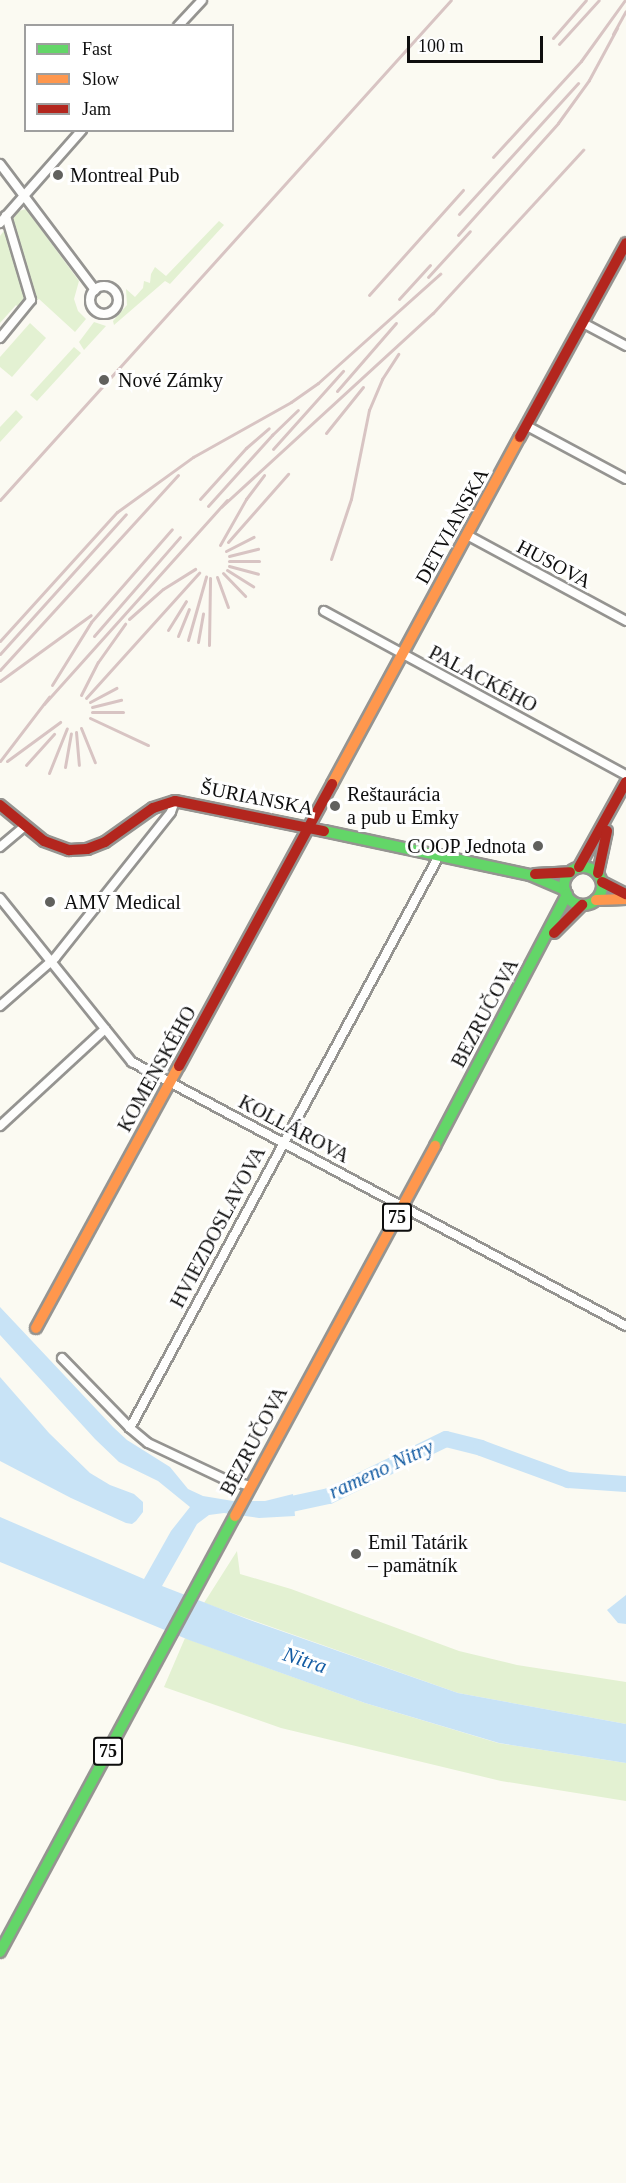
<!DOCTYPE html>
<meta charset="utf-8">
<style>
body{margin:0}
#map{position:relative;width:626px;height:2183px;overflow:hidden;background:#fbfaf2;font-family:Georgia,serif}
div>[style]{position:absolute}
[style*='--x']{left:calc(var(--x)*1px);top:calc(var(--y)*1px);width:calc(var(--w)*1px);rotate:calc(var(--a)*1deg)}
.green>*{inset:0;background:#e3f1d2}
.water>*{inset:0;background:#c8e3f6}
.river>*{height:16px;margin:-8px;padding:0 8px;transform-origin:8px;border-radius:8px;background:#c8e3f6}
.roads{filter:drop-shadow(2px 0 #959491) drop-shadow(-2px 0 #959491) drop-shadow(0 2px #959491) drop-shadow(0 -2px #959491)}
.street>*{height:8px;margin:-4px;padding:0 4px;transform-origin:4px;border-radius:4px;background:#fefefd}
.street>.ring{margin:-4px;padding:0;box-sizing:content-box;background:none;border:8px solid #fefefd;border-radius:50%}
.fast>*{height:10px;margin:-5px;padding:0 5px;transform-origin:5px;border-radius:5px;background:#63d668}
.fast>.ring{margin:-5px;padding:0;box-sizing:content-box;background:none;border:10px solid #63d668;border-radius:50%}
.slow>*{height:10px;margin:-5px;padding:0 5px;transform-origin:5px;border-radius:5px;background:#ff974d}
.jam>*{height:10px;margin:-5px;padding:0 5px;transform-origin:5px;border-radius:5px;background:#b3261e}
.rail>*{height:3px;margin:-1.5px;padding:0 1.5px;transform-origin:1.5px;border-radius:1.5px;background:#d8c4c3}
.dots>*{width:16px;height:16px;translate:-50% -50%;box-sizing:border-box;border:3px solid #fff;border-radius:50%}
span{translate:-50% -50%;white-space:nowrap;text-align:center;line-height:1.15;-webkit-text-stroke:6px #fff;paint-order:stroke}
.shield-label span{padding:2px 4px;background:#fff;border:2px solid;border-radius:4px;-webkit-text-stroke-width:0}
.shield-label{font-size:18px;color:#0e0e0e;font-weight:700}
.poi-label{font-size:20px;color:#0e0e0e}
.left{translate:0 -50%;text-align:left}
.right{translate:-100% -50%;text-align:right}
.street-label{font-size:20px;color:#0e0e0e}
.water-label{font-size:21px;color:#145ca3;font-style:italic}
.legend{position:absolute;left:24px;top:24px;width:210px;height:108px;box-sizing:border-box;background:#fff;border:2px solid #9f9f9f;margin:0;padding:8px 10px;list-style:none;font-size:18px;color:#0e0e0e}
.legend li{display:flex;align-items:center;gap:12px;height:30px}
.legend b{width:30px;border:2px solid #9f9f9f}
.scale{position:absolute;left:407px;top:36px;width:136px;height:27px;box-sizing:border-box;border:3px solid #0e0e0e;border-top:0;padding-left:8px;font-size:18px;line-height:21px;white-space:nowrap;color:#0e0e0e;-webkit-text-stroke:4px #fff;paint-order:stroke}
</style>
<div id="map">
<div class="green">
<i style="clip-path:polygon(26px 209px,79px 281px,74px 299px,78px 311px,86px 319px,75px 332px,39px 299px,21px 310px,16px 305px,0 323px,0 236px,19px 211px)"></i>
<i style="clip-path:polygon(219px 221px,224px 225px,170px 284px,165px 281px,114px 325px,113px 321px,127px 305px,126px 289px,135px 297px,143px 288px,144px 281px,150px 283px,151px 274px,155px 267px,166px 276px)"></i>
<i style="clip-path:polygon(94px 322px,106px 326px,84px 350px,79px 342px)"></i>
<i style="clip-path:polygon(30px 323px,46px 338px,12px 377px,0 367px,0 357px)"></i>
<i style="clip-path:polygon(74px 347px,81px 353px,37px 401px,30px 395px)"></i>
<i style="clip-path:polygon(16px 410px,23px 417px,0 442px,0 427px)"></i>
<i style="clip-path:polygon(237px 1551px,240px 1574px,291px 1589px,459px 1651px,517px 1665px,626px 1682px,626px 1724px,458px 1693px,204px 1603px)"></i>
<i style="clip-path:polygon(185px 1638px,365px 1703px,498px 1743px,626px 1763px,626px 1801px,501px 1781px,281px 1728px,164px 1687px)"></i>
</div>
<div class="water">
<i style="clip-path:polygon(0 1307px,113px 1427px,127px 1440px,170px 1467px,188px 1489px,203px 1496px,233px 1501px,265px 1501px,293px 1494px,295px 1516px,259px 1518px,224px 1513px,209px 1515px,197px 1524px,162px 1586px,247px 1619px,458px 1693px,626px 1724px,626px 1763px,499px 1743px,365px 1703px,189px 1640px,0 1562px,0 1517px,144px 1579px,171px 1531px,190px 1507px,158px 1481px,119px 1462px,95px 1439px,0 1335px)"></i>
<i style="clip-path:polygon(0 1377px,49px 1433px,90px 1473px,110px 1485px,134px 1494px,143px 1502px,143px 1512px,136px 1521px,132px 1524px,126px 1523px,71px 1498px,0 1461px)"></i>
<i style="clip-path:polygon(626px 1595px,626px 1624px,618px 1623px,607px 1610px)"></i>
</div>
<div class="river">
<i style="--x:273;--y:1508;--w:57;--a:-12.1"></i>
<i style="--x:329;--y:1496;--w:130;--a:-26"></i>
<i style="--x:446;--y:1439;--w:36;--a:14"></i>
<i style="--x:481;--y:1448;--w:93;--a:20.2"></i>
<i style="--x:568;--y:1480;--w:58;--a:3.9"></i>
</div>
<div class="roads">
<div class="street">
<i style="--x:178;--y:26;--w:35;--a:-47"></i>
<i style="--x:0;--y:164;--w:158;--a:53"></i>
<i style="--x:0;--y:223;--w:124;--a:-48.6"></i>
<i class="ring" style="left:90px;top:286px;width:20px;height:20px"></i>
<i style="--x:583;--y:323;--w:49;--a:28.1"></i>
<i style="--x:0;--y:338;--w:49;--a:-50.8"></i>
<i style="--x:31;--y:300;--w:88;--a:-106.6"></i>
<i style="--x:527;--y:426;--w:112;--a:28.2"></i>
<i style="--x:467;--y:535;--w:181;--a:28.4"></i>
<i style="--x:324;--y:611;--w:344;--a:28.5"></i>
<i style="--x:0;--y:847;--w:33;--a:-40"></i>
<i style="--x:0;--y:898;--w:211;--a:51.2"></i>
<i style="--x:132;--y:1062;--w:560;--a:28.12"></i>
<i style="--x:0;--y:1006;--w:73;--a:-41.1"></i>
<i style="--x:55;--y:958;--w:186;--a:-51.5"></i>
<i style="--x:171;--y:812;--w:12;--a:-70"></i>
<i style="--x:0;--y:1126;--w:143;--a:-42.7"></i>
<i style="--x:62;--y:1358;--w:98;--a:45.8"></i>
<i style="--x:130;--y:1428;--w:23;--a:40"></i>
<i style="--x:148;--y:1443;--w:84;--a:25.3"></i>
<i style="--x:224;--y:1479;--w:23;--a:15"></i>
<i style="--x:130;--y:1428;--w:652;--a:-61.63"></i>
</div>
<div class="fast">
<i style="--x:324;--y:831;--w:211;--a:12.1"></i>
<i style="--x:530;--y:875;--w:38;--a:23"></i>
<i class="ring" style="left:564px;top:867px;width:28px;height:28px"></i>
<i style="--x:435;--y:1146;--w:284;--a:-62.3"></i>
<i style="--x:0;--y:1952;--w:495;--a:-61.7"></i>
</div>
<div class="slow">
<i style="--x:332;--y:784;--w:395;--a:-61.6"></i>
<i style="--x:596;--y:900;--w:30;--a:-2"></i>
<i style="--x:36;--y:1328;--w:298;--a:-61.4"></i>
<i style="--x:235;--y:1516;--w:421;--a:-61.6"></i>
</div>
<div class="jam">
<i style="--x:520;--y:437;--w:221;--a:-61.3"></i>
<i style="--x:0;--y:805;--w:57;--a:39.3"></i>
<i style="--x:44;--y:841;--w:27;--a:20"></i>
<i style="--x:69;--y:850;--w:18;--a:-3"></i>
<i style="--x:87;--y:849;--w:19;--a:-21"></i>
<i style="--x:105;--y:842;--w:59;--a:-35.3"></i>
<i style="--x:153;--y:808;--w:23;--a:-18"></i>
<i style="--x:175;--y:801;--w:152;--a:11.4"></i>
<i style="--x:579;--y:867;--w:97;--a:-61.1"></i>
<i style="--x:598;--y:873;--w:43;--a:-77.9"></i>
<i style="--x:535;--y:874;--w:35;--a:-3"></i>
<i style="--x:602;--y:882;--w:27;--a:27"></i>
<i style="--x:554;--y:933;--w:40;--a:-45"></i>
<i style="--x:179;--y:1066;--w:321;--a:-61.5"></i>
</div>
</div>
<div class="rail">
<i style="--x:613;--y:34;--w:26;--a:-61"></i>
<i style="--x:553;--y:38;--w:50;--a:-49"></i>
<i style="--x:559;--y:44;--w:59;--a:-47.7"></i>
<i style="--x:493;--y:157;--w:130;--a:-47.5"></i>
<i style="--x:581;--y:61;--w:75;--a:-54.2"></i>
<i style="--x:459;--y:214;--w:177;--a:-47.7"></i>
<i style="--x:458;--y:235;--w:150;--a:-48.2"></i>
<i style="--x:558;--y:123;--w:53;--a:-54.2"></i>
<i style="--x:589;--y:80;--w:59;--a:-61.7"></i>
<i style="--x:428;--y:277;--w:62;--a:-47.6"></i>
<i style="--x:369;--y:295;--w:141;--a:-48.2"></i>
<i style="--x:399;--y:299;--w:46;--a:-47.6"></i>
<i style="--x:337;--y:391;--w:90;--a:-49.1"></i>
<i style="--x:326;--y:433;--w:59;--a:-51.2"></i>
<i style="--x:273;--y:449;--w:105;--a:-48.1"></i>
<i style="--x:200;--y:499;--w:69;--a:-48"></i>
<i style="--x:246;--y:448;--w:30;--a:-41"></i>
<i style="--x:0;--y:500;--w:673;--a:-47.95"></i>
<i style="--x:208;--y:506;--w:96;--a:-48"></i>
<i style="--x:272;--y:435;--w:36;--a:-44"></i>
<i style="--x:221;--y:507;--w:287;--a:-42.5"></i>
<i style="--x:433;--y:313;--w:222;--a:-47.4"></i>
<i style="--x:228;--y:542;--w:91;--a:-48.6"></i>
<i style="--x:220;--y:545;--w:53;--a:-60.5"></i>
<i style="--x:246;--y:499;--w:30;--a:-53"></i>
<i style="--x:226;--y:551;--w:31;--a:-27"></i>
<i style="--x:229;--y:556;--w:30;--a:-14"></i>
<i style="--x:331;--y:559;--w:63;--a:-71.6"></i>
<i style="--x:351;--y:499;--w:91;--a:-78.6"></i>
<i style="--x:369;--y:410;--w:34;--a:-67"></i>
<i style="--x:382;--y:379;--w:30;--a:-57"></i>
<i style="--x:229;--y:561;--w:30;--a:0"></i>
<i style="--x:229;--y:566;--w:30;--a:15"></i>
<i style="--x:227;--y:570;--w:31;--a:32"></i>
<i style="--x:223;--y:573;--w:32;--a:46"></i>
<i style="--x:217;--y:577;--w:32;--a:70"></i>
<i style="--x:129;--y:619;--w:45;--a:-41.4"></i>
<i style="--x:163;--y:589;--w:38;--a:-32"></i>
<i style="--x:168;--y:630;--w:34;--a:-58"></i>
<i style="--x:94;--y:636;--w:131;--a:-49"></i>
<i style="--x:178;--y:636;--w:29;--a:-68"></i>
<i style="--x:188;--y:640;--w:66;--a:-74.1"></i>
<i style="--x:0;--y:641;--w:174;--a:-47.8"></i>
<i style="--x:117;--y:512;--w:94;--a:-35.9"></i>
<i style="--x:193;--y:457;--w:112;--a:-29.3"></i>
<i style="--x:291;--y:402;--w:33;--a:-35"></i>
<i style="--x:318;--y:383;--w:164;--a:-41.8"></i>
<i style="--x:198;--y:642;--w:29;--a:-80"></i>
<i style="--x:209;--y:645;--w:67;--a:-89.1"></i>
<i style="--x:0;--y:654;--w:188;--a:-48"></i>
<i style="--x:0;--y:670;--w:264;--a:-47.6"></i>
<i style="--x:0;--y:681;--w:112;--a:-36"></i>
<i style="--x:52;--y:685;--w:74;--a:-58.2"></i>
<i style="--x:91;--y:622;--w:123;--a:-48.9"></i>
<i style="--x:81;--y:695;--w:37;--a:-63"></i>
<i style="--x:98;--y:662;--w:47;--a:-54.6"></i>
<i style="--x:86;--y:698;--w:169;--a:-47.9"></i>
<i style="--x:90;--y:702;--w:30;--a:-28"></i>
<i style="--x:44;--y:704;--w:274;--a:-48.1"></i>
<i style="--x:92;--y:707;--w:30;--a:-14"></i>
<i style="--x:92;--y:712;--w:31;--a:0"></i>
<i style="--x:90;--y:718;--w:64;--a:25"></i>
<i style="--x:81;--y:728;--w:37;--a:68"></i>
<i style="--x:76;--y:732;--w:33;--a:85"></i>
<i style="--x:0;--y:761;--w:81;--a:-52.6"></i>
<i style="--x:7;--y:761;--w:66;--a:-36.3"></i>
<i style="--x:26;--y:765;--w:42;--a:-47.9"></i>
<i style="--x:65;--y:767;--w:34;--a:-80"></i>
<i style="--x:49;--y:773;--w:48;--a:-68.2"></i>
</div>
<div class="dots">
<i style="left:58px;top:175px;background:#61615e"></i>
<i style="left:104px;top:380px;background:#61615e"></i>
<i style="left:335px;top:806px;background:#61615e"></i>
<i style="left:538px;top:846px;background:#61615e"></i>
<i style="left:50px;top:902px;background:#61615e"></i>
<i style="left:356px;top:1554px;background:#61615e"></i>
</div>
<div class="shield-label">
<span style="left:397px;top:1217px">75</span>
<span style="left:108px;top:1751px">75</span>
</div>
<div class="poi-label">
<span class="left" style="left:70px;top:175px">Montreal Pub</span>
<span class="left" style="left:118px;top:380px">Nové Zámky</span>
<span class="left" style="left:347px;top:806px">Reštaurácia<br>a pub u Emky</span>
<span class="right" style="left:526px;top:846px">COOP Jednota</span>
<span class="left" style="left:64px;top:902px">AMV Medical</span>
<span class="left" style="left:368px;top:1554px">Emil Tatárik<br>– pamätník</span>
</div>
<div class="street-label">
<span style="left:452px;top:526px;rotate:-61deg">DETVIANSKA</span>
<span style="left:554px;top:564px;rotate:28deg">HUSOVA</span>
<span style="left:483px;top:679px;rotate:28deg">PALACKÉHO</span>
<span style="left:257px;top:798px;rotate:11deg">ŠURIANSKA</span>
<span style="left:485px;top:1013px;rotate:-62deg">BEZRUČOVA</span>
<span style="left:157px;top:1069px;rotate:-61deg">KOMENSKÉHO</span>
<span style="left:294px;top:1129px;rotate:28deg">KOLLÁROVA</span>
<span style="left:218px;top:1227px;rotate:-62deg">HVIEZDOSLAVOVA</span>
<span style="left:254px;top:1441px;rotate:-62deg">BEZRUČOVA</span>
</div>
<div class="water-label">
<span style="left:381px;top:1469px;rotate:-25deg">rameno Nitry</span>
<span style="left:305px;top:1660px;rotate:18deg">Nitra</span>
</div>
<ul class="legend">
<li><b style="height:8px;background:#63d668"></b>Fast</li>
<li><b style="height:8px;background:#ff974d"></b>Slow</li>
<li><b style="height:8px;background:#b3261e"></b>Jam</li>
</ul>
<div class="scale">100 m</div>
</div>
